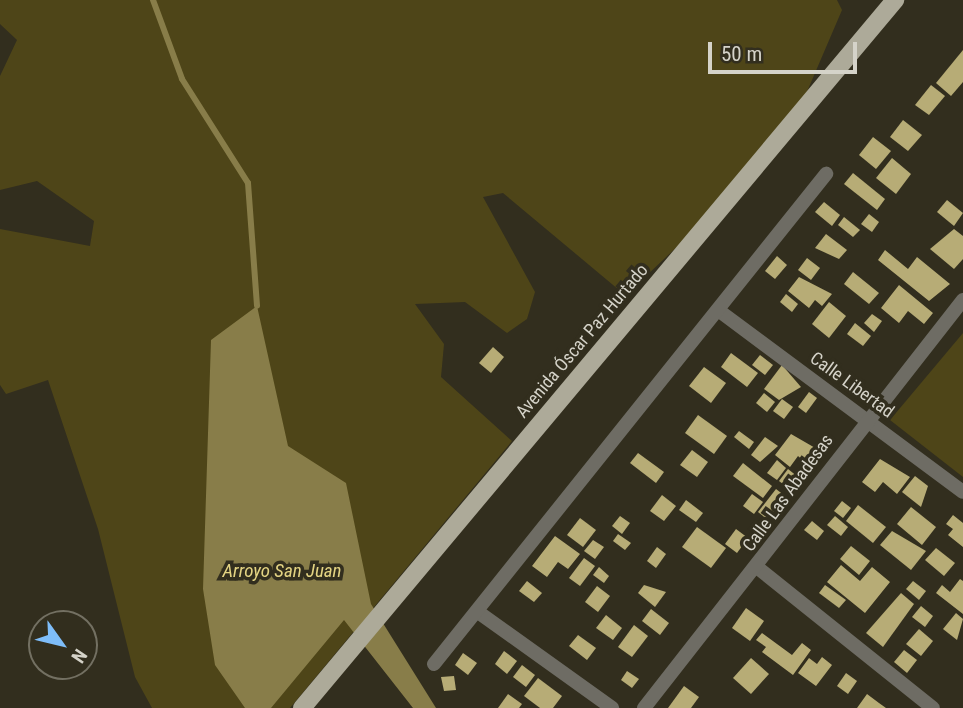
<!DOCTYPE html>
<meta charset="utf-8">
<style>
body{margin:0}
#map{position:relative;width:963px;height:708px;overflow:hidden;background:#322e1e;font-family:"Roboto Condensed",sans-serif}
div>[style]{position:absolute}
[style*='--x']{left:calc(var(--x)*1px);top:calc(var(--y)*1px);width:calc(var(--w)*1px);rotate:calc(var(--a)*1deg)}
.green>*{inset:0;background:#4e4518}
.water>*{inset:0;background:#887d49}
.stream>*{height:6px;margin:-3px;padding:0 3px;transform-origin:3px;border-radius:3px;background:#887d49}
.building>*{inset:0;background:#b7ac76}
.street>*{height:14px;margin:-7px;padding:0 7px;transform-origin:7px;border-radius:7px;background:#6e6c64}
.primary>*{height:18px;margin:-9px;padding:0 9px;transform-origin:9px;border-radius:9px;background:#adaa99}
span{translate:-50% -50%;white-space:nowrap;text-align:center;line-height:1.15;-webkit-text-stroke:7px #322e1e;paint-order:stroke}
.street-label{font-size:18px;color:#d5d3c9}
.water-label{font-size:19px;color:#e4d483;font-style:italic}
.north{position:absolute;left:28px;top:610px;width:70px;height:70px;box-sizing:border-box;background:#322e1e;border:2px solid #737062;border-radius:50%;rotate:124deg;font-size:19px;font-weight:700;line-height:28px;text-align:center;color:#d5d3c9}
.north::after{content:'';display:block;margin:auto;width:24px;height:32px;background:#7ebdf9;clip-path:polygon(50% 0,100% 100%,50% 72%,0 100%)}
.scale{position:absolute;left:708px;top:42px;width:149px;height:32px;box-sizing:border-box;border:4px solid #d5d3c9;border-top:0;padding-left:9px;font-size:21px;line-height:24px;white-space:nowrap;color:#d5d3c9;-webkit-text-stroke:5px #322e1e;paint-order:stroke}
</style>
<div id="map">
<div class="green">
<i style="clip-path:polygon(0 0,837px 0,842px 10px,806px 94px,701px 224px,645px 277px,619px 290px,503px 193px,483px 197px,535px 292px,527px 319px,507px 333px,465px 302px,415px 304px,444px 344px,441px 377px,512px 441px,290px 708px,152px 708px,135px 677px,98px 529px,48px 380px,6px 394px,0 385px,0 229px,90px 246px,94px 221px,37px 181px,0 190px,0 76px,17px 40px,0 24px)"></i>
<i style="clip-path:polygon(963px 333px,963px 477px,890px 420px)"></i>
</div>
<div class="water">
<i style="clip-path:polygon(257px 306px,288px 446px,346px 483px,371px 604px,436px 708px,413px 708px,344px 620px,271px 708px,245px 708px,215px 665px,203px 589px,211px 340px)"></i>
</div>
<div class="stream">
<i style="--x:153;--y:0;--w:84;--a:69.8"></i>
<i style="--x:182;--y:79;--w:123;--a:57.6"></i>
<i style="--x:248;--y:183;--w:123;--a:85.8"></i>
</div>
<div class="building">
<i style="clip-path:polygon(963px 50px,963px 82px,951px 96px,936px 83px)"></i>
<i style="clip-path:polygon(931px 85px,945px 96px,929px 115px,915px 105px)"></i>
<i style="clip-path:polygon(903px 120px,922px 135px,908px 151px,890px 137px)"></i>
<i style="clip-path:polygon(873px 137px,891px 151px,876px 169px,859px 155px)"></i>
<i style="clip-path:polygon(892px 158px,911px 174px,896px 194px,876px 178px)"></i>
<i style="clip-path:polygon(853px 173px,885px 199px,877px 210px,844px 184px)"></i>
<i style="clip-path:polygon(947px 200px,963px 213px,954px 226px,937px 212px)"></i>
<i style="clip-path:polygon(824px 202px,840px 215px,832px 226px,815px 212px)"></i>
<i style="clip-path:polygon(869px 214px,879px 222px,872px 232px,861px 224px)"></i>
<i style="clip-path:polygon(844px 217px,860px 230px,853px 237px,838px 225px)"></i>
<i style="clip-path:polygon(954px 229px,963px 236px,963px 259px,954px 269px,930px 249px)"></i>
<i style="clip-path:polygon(826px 234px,847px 250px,839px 259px,815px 248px)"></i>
<i style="clip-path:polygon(885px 250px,908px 269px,917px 257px,950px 284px,929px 301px,878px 260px)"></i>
<i style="clip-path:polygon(777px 256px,787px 265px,775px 279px,765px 271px)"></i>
<i style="clip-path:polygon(807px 258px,820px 268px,811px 280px,798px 270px)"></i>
<i style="clip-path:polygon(853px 272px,879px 293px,869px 304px,844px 284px)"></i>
<i style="clip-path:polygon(799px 277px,832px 294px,822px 306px,815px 300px,809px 308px,788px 291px)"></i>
<i style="clip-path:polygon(899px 285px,933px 313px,924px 324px,908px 311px,899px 323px,881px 308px)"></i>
<i style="clip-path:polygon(786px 294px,798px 304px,792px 312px,780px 302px)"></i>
<i style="clip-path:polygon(829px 302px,846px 316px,829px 338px,812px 324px)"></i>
<i style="clip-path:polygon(872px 314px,882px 321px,874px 332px,864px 323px)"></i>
<i style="clip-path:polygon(855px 323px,871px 336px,863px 346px,847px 334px)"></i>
<i style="clip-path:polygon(493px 347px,504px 357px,491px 373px,479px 363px)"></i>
<i style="clip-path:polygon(731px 353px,758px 373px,747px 387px,721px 367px)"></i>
<i style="clip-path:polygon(760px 355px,773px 365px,765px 375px,752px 365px)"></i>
<i style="clip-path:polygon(782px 365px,801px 387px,779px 400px,764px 389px)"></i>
<i style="clip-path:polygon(704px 367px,726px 383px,711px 403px,689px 386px)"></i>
<i style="clip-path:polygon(809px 392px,817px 398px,806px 413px,798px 407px)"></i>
<i style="clip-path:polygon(764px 393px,775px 402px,767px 412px,756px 403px)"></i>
<i style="clip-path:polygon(782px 399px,793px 407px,784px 419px,773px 411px)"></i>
<i style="clip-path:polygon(698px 415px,727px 436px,714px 454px,685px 433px)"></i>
<i style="clip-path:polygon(739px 431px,754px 442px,749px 449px,734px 437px)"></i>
<i style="clip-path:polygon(791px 434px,817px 449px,806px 463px,798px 456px,790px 467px,775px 455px)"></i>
<i style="clip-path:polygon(765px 437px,778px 446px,760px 462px,751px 455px)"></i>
<i style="clip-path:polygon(692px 450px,708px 462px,697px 477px,680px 465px)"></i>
<i style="clip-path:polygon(638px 453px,664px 472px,656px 483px,630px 463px)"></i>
<i style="clip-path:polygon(880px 459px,910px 477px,897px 494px,883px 482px,875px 492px,862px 482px)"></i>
<i style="clip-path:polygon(777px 460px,786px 468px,777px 480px,767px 473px)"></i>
<i style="clip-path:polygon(743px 463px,772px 486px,763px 498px,733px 476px)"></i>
<i style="clip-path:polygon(788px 469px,803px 481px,795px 493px,779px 481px)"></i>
<i style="clip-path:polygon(915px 476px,928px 486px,921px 507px,902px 492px)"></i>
<i style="clip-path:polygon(776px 489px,785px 496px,768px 520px,758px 512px)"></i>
<i style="clip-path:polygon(752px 494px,763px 502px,754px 514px,743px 506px)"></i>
<i style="clip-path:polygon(662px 495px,676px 506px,664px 521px,650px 511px)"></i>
<i style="clip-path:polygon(686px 500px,703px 513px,696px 522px,679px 510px)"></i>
<i style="clip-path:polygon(842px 501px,851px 508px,843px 518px,834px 511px)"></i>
<i style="clip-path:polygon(858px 505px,886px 527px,873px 543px,846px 521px)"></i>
<i style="clip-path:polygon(911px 507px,936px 527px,922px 545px,897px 524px)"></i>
<i style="clip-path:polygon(953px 515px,963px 523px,963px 547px,948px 535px,953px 529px,946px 524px)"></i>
<i style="clip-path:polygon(620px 516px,630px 523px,622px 534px,612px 526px)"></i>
<i style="clip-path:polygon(835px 516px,848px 527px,841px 536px,827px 525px)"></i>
<i style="clip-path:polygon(580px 518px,596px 530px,583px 547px,567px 535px)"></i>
<i style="clip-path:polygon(812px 521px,824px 531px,817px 540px,804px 530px)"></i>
<i style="clip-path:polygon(697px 527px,726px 548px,711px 568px,682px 547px)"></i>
<i style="clip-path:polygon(736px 529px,748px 538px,737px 553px,725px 544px)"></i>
<i style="clip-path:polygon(892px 531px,926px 551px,911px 570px,880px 545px)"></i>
<i style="clip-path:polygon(618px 534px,631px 543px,625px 550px,613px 541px)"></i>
<i style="clip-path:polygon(555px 536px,580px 554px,568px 569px,558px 562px,547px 577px,532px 566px)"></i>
<i style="clip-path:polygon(593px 540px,604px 547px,595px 559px,584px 551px)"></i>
<i style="clip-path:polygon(851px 546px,870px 561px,859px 575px,840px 559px)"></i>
<i style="clip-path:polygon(657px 547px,666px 554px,656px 568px,647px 561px)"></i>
<i style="clip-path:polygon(936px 548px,955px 563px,944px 576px,925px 560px)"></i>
<i style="clip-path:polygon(584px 558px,595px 566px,580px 586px,569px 578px)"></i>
<i style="clip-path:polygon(841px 565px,860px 581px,872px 567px,890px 582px,865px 613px,827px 582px)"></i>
<i style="clip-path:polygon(599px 567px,609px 576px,604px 583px,593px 575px)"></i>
<i style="clip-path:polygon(960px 579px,963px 581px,963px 614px,936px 593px,942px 585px,950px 592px)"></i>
<i style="clip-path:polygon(527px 581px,542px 593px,534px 602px,519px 591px)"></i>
<i style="clip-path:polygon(913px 581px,926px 591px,919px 600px,906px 589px)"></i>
<i style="clip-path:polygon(644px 585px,666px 592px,655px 607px,638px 593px)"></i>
<i style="clip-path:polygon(825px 585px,846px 600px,839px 608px,819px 593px)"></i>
<i style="clip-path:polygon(597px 586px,610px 596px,598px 612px,585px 602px)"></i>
<i style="clip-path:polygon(901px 593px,914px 604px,883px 647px,866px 633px)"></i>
<i style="clip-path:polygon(921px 606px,933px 616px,925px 627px,912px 617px)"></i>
<i style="clip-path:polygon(746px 608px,764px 621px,750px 641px,732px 628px)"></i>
<i style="clip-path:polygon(651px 609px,669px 623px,660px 635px,642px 621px)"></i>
<i style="clip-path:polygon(956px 613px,963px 619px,957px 640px,943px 629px)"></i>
<i style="clip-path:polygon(606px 615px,622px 628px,613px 640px,596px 628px)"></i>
<i style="clip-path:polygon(634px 625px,648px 636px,632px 657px,618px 647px)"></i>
<i style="clip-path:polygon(919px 629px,933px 641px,921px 656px,906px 644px)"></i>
<i style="clip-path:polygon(762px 633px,792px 655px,802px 643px,811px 650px,793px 675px,762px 652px,766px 647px,756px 640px)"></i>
<i style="clip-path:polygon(578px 635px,596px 648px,587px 660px,569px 646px)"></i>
<i style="clip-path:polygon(904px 650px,917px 660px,907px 673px,894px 662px)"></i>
<i style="clip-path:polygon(504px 651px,517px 661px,507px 674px,495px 664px)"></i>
<i style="clip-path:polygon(463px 653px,477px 663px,468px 675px,455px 665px)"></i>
<i style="clip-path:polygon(822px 657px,832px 665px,816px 686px,798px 673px,809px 658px,817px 664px)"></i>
<i style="clip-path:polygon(751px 658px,769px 674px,751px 694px,733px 678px)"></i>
<i style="clip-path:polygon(522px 665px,535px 675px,526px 687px,513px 677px)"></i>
<i style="clip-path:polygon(627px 671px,639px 679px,632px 688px,621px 680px)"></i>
<i style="clip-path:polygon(846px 673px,857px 681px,848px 694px,837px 686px)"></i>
<i style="clip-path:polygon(454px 676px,456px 690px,444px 691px,441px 677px)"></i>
<i style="clip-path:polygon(538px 678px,562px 696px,553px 708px,540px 708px,524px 696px)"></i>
<i style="clip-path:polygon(684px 686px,699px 697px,691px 708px,668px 708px)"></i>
<i style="clip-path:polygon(508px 694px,522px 704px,519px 708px,498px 708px)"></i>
<i style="clip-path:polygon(867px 694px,879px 703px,886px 708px,857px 708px)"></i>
</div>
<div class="street">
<i style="--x:718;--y:310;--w:305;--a:36.6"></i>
<i style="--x:758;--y:568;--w:224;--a:38.7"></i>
<i style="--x:478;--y:612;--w:165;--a:35.6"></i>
<i style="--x:434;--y:664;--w:628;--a:-51.34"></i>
<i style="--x:644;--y:708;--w:518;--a:-51.98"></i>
</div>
<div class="primary">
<i style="--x:302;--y:708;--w:924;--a:-50.05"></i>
</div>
<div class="street-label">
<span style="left:582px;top:341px;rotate:-50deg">Avenida Óscar Paz Hurtado</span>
<span style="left:852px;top:385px;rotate:36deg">Calle Libertad</span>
<span style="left:788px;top:493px;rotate:-54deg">Calle Las Abadesas</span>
</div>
<div class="water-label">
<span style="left:282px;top:571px">Arroyo San Juan</span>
</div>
<div class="north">N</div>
<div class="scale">50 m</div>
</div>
